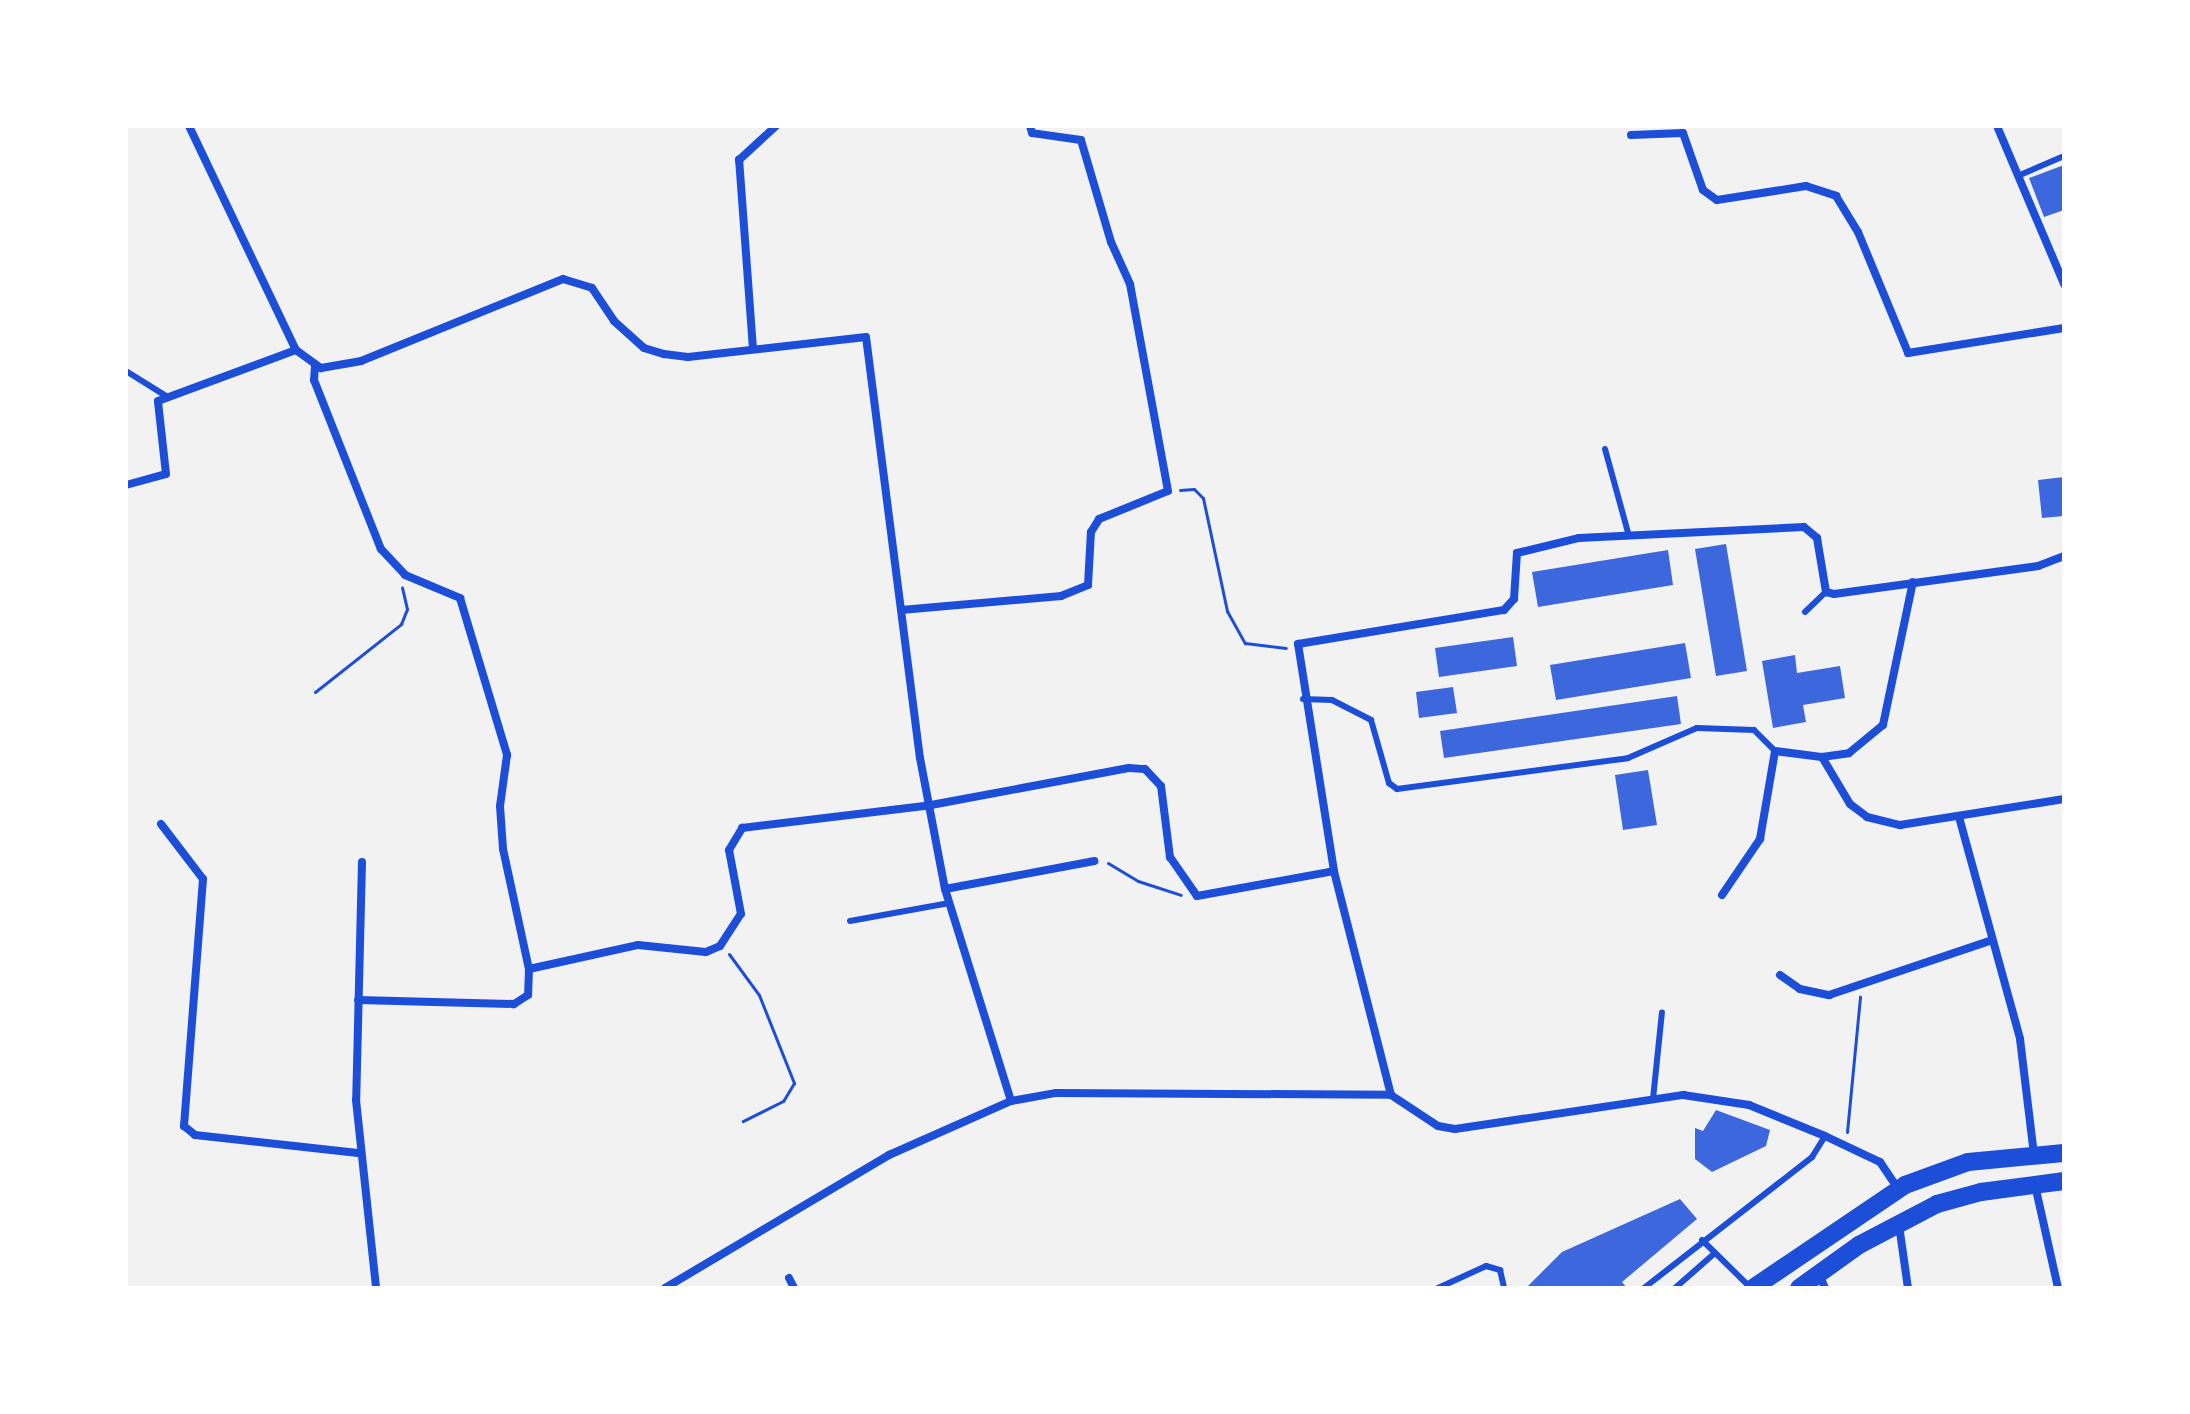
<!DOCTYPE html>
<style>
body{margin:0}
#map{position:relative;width:2190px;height:1414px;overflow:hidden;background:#f2f2f2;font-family:"Public Sans",sans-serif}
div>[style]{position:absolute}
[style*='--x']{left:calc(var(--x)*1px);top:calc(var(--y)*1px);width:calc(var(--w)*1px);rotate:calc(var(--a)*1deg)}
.building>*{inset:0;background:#3d67dc}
.path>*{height:3px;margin:-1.5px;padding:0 1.5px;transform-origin:1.5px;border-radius:1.5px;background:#1d4ed8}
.service>*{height:6px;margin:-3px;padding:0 3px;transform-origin:3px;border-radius:3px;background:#1d4ed8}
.minor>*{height:8px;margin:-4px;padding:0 4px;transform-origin:4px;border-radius:4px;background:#1d4ed8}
.primary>*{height:18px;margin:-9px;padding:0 9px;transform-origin:9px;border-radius:9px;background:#1d4ed8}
span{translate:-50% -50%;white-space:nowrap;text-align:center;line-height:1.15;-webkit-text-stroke:8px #fff;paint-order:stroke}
.frame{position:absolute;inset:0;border:128px solid #fff;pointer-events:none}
</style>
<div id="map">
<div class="building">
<i style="clip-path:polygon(2064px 165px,2064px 210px,2044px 217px,2029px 178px)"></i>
<i style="clip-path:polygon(2064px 477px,2064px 516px,2042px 518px,2038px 480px)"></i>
<i style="clip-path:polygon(1726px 544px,1747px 671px,1716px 676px,1695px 549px)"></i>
<i style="clip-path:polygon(1668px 550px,1673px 585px,1538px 607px,1532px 572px)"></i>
<i style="clip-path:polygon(1513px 637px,1517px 666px,1439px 677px,1435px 648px)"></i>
<i style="clip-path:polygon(1685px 643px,1691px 678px,1556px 700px,1550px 665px)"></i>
<i style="clip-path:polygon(1795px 655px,1797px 673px,1840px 666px,1845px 698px,1803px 705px,1806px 722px,1773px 728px,1762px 661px)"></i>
<i style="clip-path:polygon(1453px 687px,1457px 713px,1419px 718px,1416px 692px)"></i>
<i style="clip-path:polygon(1677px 696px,1681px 724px,1444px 758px,1440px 731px)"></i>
<i style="clip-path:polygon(1648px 770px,1657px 825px,1623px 830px,1615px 775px)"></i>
<i style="clip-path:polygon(1716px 1110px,1770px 1130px,1766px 1146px,1712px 1172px,1695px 1159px,1695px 1128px,1703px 1131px)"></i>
<i style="clip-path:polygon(1680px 1199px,1697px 1219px,1622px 1282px,1627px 1288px,1526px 1288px,1562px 1252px)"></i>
</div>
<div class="path">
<i style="--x:1180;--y:490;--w:14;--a:-4"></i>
<i style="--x:1194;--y:489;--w:13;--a:45"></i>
<i style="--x:1203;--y:498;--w:116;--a:78"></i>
<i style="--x:1227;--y:611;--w:37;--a:61"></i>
<i style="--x:1245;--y:643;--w:41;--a:7"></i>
<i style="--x:315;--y:692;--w:110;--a:-38.3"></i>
<i style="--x:401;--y:624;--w:16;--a:-68"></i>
<i style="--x:407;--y:609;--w:22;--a:-103"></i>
<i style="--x:1108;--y:863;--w:35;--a:31"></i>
<i style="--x:1138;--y:881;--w:45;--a:18"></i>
<i style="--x:729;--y:954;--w:51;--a:53.8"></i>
<i style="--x:759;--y:995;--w:95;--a:68.3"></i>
<i style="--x:794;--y:1083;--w:21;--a:121"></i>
<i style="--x:783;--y:1101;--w:45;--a:153.4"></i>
<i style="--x:1847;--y:1132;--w:136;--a:-84.5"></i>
</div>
<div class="service">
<i style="--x:2020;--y:175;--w:48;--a:-23.4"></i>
<i style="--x:126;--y:371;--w:47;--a:32"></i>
<i style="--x:1605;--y:449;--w:90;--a:74.6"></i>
<i style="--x:1805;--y:612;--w:29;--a:-44"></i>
<i style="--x:1303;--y:699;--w:29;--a:2"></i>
<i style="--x:1332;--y:700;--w:44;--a:27.1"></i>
<i style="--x:1371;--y:720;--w:66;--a:74.1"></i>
<i style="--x:1389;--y:783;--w:10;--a:37"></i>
<i style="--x:1397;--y:789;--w:233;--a:-7.6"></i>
<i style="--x:1628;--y:758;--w:75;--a:-23.5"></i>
<i style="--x:1697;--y:728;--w:57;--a:2"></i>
<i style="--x:1754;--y:730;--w:30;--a:45"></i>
<i style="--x:850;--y:921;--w:101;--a:-10.3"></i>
<i style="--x:1653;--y:1099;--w:87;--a:-84.1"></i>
<i style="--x:1702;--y:1240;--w:69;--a:44.4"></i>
<i style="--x:1438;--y:1288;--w:53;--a:-24.6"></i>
<i style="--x:1486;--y:1266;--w:15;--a:16"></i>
<i style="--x:1500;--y:1270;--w:18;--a:77"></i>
<i style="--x:1644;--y:1288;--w:213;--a:-37.9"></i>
<i style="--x:1812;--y:1157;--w:25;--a:-58"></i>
<i style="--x:1675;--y:1288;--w:53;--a:-41.2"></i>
</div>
<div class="minor">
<i style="--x:189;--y:126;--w:248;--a:64.5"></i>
<i style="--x:296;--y:350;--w:31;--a:36"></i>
<i style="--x:321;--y:368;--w:41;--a:-9.9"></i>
<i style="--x:361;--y:361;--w:218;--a:-22.1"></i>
<i style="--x:563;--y:279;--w:30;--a:17"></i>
<i style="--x:592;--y:288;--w:40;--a:56"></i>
<i style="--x:614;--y:321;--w:40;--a:42"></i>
<i style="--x:644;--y:348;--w:21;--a:17"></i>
<i style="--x:664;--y:354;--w:24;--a:7"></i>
<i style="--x:688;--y:357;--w:179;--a:-6.4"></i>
<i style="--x:866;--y:337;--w:424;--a:82.7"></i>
<i style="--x:920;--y:758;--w:133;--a:79.2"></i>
<i style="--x:945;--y:889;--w:222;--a:72.7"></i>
<i style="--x:1997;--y:126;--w:172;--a:67"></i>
<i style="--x:1631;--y:135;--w:52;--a:-2.2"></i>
<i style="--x:1683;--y:133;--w:60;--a:70.7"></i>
<i style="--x:1703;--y:190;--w:17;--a:36"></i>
<i style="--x:1717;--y:200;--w:90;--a:-8.9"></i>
<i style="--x:1806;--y:186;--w:32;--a:18"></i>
<i style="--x:1836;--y:196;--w:42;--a:58.6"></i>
<i style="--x:1858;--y:232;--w:131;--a:67.5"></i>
<i style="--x:1908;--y:353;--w:158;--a:-9.1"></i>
<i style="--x:753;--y:349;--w:190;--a:-94.2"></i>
<i style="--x:739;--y:160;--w:50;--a:-42.6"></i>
<i style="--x:315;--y:366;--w:14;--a:94"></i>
<i style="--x:314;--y:380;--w:182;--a:68.4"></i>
<i style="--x:381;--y:549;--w:35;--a:47"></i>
<i style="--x:405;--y:575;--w:60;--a:22.7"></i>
<i style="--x:460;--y:598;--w:164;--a:73.3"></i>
<i style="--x:507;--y:755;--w:51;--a:97.8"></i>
<i style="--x:500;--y:806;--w:43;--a:86"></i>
<i style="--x:503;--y:849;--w:123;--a:77.8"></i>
<i style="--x:529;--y:969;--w:26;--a:92"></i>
<i style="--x:528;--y:995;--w:17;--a:147"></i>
<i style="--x:514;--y:1004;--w:156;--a:-178.5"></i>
<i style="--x:126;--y:485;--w:41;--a:-15.4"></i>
<i style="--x:166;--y:474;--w:73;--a:-96.3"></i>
<i style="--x:158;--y:401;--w:147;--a:-20.3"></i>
<i style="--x:901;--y:610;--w:161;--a:-5"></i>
<i style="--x:1061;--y:596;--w:29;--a:-22"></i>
<i style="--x:1088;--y:585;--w:53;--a:-86.8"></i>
<i style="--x:1091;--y:532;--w:15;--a:-58"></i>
<i style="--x:1099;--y:519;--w:74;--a:-22.1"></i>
<i style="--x:1168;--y:491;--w:210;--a:-100.4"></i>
<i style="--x:1130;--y:284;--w:46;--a:-114.3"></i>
<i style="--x:1111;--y:242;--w:106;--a:-106.4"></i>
<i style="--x:1081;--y:140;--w:49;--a:-171.9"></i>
<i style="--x:1032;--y:133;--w:7;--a:-106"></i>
<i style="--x:1822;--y:757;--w:27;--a:-8"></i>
<i style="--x:1849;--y:753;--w:44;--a:-39.5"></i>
<i style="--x:1883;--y:725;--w:146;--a:-78.2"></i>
<i style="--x:1959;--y:817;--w:230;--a:74.6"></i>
<i style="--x:2020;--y:1039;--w:117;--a:83.1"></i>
<i style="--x:161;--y:824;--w:69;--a:52.6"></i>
<i style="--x:203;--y:879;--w:248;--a:94.4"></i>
<i style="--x:184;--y:1126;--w:14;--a:39"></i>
<i style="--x:195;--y:1135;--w:164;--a:6.3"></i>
<i style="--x:362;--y:862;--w:238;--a:91.4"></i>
<i style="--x:356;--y:1100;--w:189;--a:83.9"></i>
<i style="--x:945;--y:889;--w:152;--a:-10.6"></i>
<i style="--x:1722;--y:895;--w:68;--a:-55.8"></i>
<i style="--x:1760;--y:839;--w:89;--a:-80.3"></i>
<i style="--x:1775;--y:751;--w:47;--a:7.3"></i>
<i style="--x:1822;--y:757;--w:55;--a:59.2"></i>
<i style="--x:1850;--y:804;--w:21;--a:37"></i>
<i style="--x:1867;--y:817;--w:34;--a:14"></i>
<i style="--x:1900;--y:825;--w:166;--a:-9"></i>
<i style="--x:529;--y:969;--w:112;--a:-12.4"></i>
<i style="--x:638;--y:945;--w:68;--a:5.9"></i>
<i style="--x:706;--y:952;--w:15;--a:-23"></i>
<i style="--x:720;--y:946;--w:38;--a:-57"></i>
<i style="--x:741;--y:914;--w:65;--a:-100.6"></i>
<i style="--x:729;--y:850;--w:26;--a:-59"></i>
<i style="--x:742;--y:828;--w:190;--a:-6.9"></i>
<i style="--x:931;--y:805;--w:201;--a:-10.6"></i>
<i style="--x:1129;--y:768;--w:16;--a:4"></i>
<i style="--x:1145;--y:769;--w:23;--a:47"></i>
<i style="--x:1161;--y:786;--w:72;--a:82.8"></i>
<i style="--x:1170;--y:857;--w:47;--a:55.3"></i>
<i style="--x:1197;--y:896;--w:139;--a:-10.3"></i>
<i style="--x:1780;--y:975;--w:24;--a:35"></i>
<i style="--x:1800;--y:989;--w:30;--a:12"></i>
<i style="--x:1829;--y:995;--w:172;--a:-18.6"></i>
<i style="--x:1391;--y:1095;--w:231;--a:-104.3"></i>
<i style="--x:1334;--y:871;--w:230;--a:-99"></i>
<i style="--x:1298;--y:644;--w:209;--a:-9.4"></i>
<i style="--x:1504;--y:610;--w:15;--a:-48"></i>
<i style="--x:1514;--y:599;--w:46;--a:-86.3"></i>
<i style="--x:1517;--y:553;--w:64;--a:-13.6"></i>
<i style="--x:1579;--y:538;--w:225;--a:-2.8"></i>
<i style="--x:1804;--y:527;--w:17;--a:40"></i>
<i style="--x:1817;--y:538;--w:55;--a:80.5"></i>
<i style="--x:1826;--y:592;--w:8;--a:14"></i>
<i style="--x:1834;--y:594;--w:206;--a:-7.8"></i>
<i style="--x:2038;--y:566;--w:28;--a:-21"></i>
<i style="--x:2035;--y:1185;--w:106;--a:77.4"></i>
<i style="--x:1899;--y:1225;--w:64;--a:81.9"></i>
<i style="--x:1819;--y:1274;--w:15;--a:67"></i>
<i style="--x:789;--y:1278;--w:11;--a:63"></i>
<i style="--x:665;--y:1288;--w:261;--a:-30.7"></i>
<i style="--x:889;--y:1155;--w:133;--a:-23.9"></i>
<i style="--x:1011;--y:1101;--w:46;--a:-10.1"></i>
<i style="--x:1056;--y:1093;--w:335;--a:0.3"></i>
<i style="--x:1391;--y:1095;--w:56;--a:33.4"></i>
<i style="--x:1438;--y:1126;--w:17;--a:10"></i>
<i style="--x:1455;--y:1129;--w:231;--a:-8.5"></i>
<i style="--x:1683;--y:1095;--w:67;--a:8.6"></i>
<i style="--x:1749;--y:1105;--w:82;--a:22.2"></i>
<i style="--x:1825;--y:1136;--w:61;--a:25.3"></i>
<i style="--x:1880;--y:1162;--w:32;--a:56"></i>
</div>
<div class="primary">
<i style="--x:1753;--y:1288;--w:184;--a:-34.1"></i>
<i style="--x:1905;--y:1185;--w:67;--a:-20.1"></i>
<i style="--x:1968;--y:1162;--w:96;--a:-5.4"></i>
<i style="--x:1799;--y:1288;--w:74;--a:-35.6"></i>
<i style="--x:1859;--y:1245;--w:88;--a:-27.7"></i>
<i style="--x:1937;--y:1204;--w:46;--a:-15.3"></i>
<i style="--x:1981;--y:1192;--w:84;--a:-7.5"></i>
</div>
<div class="frame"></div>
</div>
